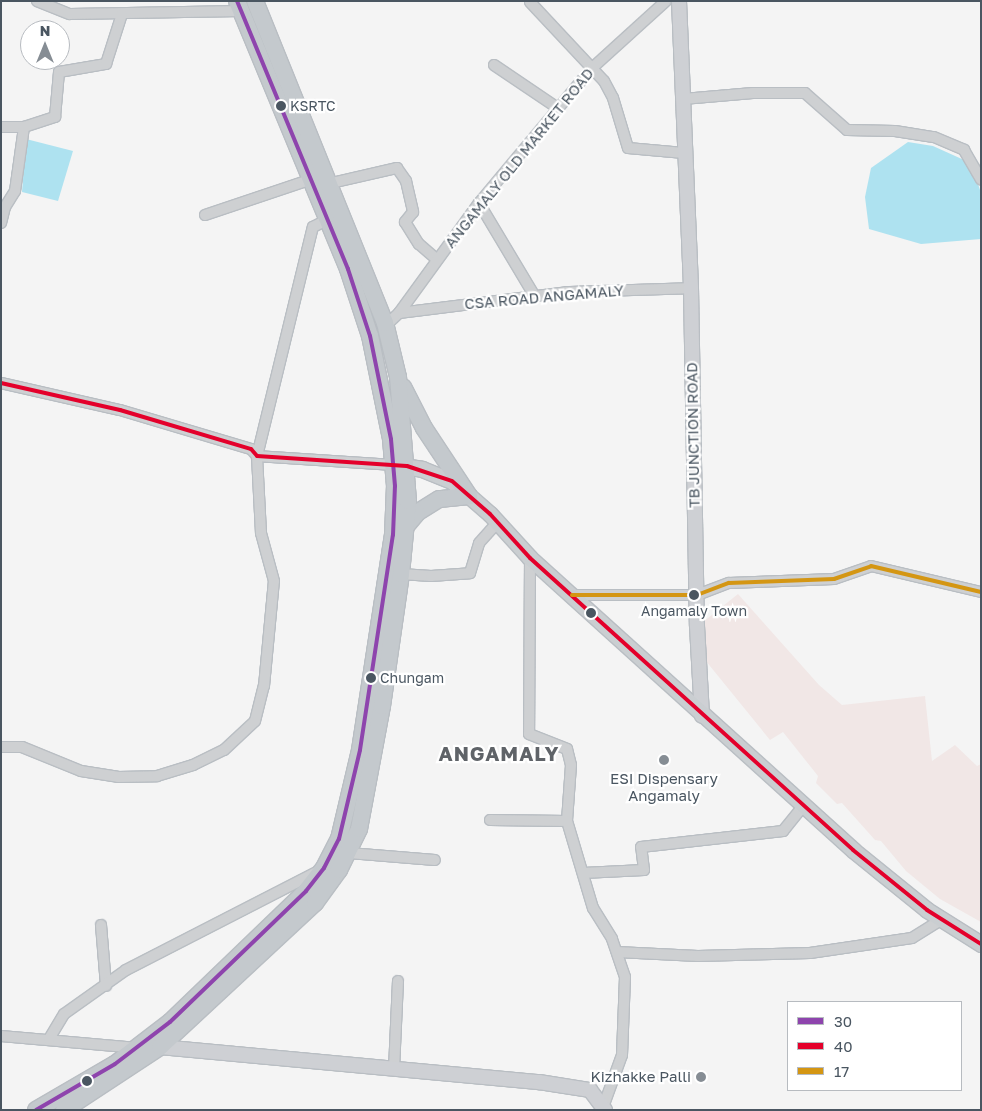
<!DOCTYPE html>
<style>
body{margin:0}
#map{position:relative;width:982px;height:1111px;overflow:hidden;background:#f4f4f4;font-family:"Golos Text",sans-serif}
div>[style]{position:absolute}
[style*='--x']{left:calc(var(--x)*1px);top:calc(var(--y)*1px);width:calc(var(--w)*1px);rotate:calc(var(--a)*1deg)}
.medical>*{inset:0;background:#f1e7e6}
.water>*{inset:0;background:#aee2f0}
.roads{filter:drop-shadow(1px 0 #b9bec3) drop-shadow(-1px 0 #b9bec3) drop-shadow(0 1px #b9bec3) drop-shadow(0 -1px #b9bec3)}
.minor>*{height:10px;margin:-5px;padding:0 5px;transform-origin:5px;border-radius:5px;background:#ced0d2}
.secondary>*{height:14px;margin:-7px;padding:0 7px;transform-origin:7px;border-radius:7px;background:#ced0d4}
.primary>*{height:15px;margin:-7.5px;padding:0 7.5px;transform-origin:7.5px;border-radius:7.5px;background:#caced1}
.trunk>*{height:16px;margin:-8px;padding:0 8px;transform-origin:8px;border-radius:8px;background:#c4c9cd}
.bus-1>*{height:4px;margin:-2px;padding:0 2px;transform-origin:2px;border-radius:2px;background:#8e44ad}
.bus-2>*{height:4px;margin:-2px;padding:0 2px;transform-origin:2px;border-radius:2px;background:#e4002b}
.bus-3>*{height:4px;margin:-2px;padding:0 2px;transform-origin:2px;border-radius:2px;background:#d49613}
.dots>*{width:14px;height:14px;translate:-50% -50%;box-sizing:border-box;border:2px solid #fff;border-radius:50%}
span{translate:-50% -50%;white-space:nowrap;text-align:center;line-height:1.15;-webkit-text-stroke:4.5px #fff;paint-order:stroke}
.bus-label{font-size:14px;color:#4a5661}
.left{translate:0 -50%;text-align:left}
.street-label{font-size:15px;color:#4a5661}
.poi-label{font-size:15px;color:#4a5661}
.right{translate:-100% -50%;text-align:right}
.district-label{font-size:20px;color:#5f6368;font-weight:700;letter-spacing:1px}
.frame{position:absolute;inset:0;border:2px solid #4a5661;pointer-events:none}
.legend{position:absolute;left:787px;top:1001px;width:175px;height:90px;box-sizing:border-box;background:#fff;border:1px solid #b7bbc0;margin:0;padding:6px 9px;list-style:none;font-size:15px;color:#4a5661}
.legend li{display:flex;align-items:center;gap:10px;height:25px}
.legend b{width:25px;border:1px solid #b7bbc0}
.north{position:absolute;left:20px;top:20px;width:50px;height:50px;box-sizing:border-box;background:#fff;border:1px solid #b7bbc0;border-radius:50%;rotate:0deg;font-size:14px;font-weight:700;line-height:20px;text-align:center;color:#4a5661}
.north::after{content:'';display:block;margin:auto;width:18px;height:22px;background:#868d94;clip-path:polygon(50% 0,100% 100%,50% 72%,0 100%)}
</style>
<div id="map">
<div class="medical">
<i style="clip-path:polygon(738px 594px,819px 685px,842px 705px,925px 696px,932px 761px,955px 745px,977px 766px,981px 764px,981px 922px,940px 899px,906px 871px,881px 841px,875px 840px,842px 803px,837px 804px,816px 783px,818px 776px,783px 732px,770px 740px,701px 655px,703px 622px)"></i>
</div>
<div class="water">
<i style="clip-path:polygon(26px 139px,73px 151px,58px 201px,22px 192px)"></i>
<i style="clip-path:polygon(908px 142px,933px 146px,964px 160px,974px 172px,981px 193px,981px 239px,921px 244px,869px 229px,865px 197px,871px 168px)"></i>
</div>
<div class="roads">
<div class="minor">
<i style="--x:37;--y:1;--w:35;--a:22"></i>
<i style="--x:70;--y:14;--w:171;--a:-1"></i>
<i style="--x:530;--y:2;--w:108;--a:46.9"></i>
<i style="--x:604;--y:81;--w:19;--a:62"></i>
<i style="--x:613;--y:98;--w:52;--a:73.3"></i>
<i style="--x:628;--y:148;--w:56;--a:5.1"></i>
<i style="--x:494;--y:65;--w:78;--a:34.1"></i>
<i style="--x:683;--y:99;--w:70;--a:-4.9"></i>
<i style="--x:753;--y:93;--w:52;--a:0"></i>
<i style="--x:805;--y:93;--w:56;--a:41.4"></i>
<i style="--x:847;--y:130;--w:48;--a:1.2"></i>
<i style="--x:895;--y:131;--w:39;--a:9"></i>
<i style="--x:934;--y:137;--w:33;--a:23"></i>
<i style="--x:964;--y:150;--w:34;--a:60"></i>
<i style="--x:1;--y:127;--w:23;--a:0"></i>
<i style="--x:327;--y:184;--w:72;--a:-12.9"></i>
<i style="--x:397;--y:168;--w:16;--a:55"></i>
<i style="--x:406;--y:181;--w:32;--a:77"></i>
<i style="--x:413;--y:212;--w:13;--a:129"></i>
<i style="--x:405;--y:222;--w:26;--a:58"></i>
<i style="--x:419;--y:244;--w:23;--a:41"></i>
<i style="--x:479;--y:203;--w:107;--a:59.1"></i>
<i style="--x:205;--y:215;--w:113;--a:-18.6"></i>
<i style="--x:1;--y:223;--w:16;--a:-76"></i>
<i style="--x:5;--y:207;--w:19;--a:-58"></i>
<i style="--x:15;--y:191;--w:65;--a:-82"></i>
<i style="--x:24;--y:127;--w:33;--a:-18"></i>
<i style="--x:55;--y:117;--w:45;--a:-84.9"></i>
<i style="--x:59;--y:72;--w:48;--a:-9.7"></i>
<i style="--x:106;--y:64;--w:52;--a:-72.3"></i>
<i style="--x:399;--y:313;--w:169;--a:-7.1"></i>
<i style="--x:567;--y:292;--w:124;--a:-1.8"></i>
<i style="--x:385;--y:326;--w:19;--a:-43"></i>
<i style="--x:399;--y:313;--w:136;--a:-54"></i>
<i style="--x:479;--y:203;--w:175;--a:-50.1"></i>
<i style="--x:591;--y:69;--w:101;--a:-42.2"></i>
<i style="--x:1;--y:383;--w:122;--a:12.8"></i>
<i style="--x:120;--y:410;--w:137;--a:16.6"></i>
<i style="--x:251;--y:449;--w:9;--a:49"></i>
<i style="--x:257;--y:456;--w:136;--a:3.8"></i>
<i style="--x:530;--y:558;--w:176;--a:90.3"></i>
<i style="--x:529;--y:734;--w:41;--a:21.5"></i>
<i style="--x:567;--y:749;--w:16;--a:76"></i>
<i style="--x:571;--y:765;--w:56;--a:94.1"></i>
<i style="--x:567;--y:821;--w:91;--a:73.4"></i>
<i style="--x:593;--y:908;--w:36;--a:58"></i>
<i style="--x:612;--y:939;--w:40;--a:71.1"></i>
<i style="--x:625;--y:977;--w:78;--a:92.2"></i>
<i style="--x:622;--y:1055;--w:59;--a:110"></i>
<i style="--x:401;--y:574;--w:30;--a:4"></i>
<i style="--x:431;--y:576;--w:39;--a:-4"></i>
<i style="--x:470;--y:573;--w:31;--a:-73"></i>
<i style="--x:479;--y:543;--w:27;--a:-48"></i>
<i style="--x:572;--y:595;--w:125;--a:0"></i>
<i style="--x:697;--y:595;--w:34;--a:-21"></i>
<i style="--x:729;--y:583;--w:105;--a:-2.2"></i>
<i style="--x:834;--y:579;--w:39;--a:-19"></i>
<i style="--x:871;--y:566;--w:113;--a:13.3"></i>
<i style="--x:1;--y:747;--w:21;--a:0"></i>
<i style="--x:22;--y:747;--w:64;--a:22.1"></i>
<i style="--x:81;--y:771;--w:37;--a:9"></i>
<i style="--x:118;--y:777;--w:39;--a:-1"></i>
<i style="--x:157;--y:776;--w:38;--a:-17"></i>
<i style="--x:193;--y:765;--w:34;--a:-26"></i>
<i style="--x:224;--y:750;--w:42;--a:-43.1"></i>
<i style="--x:255;--y:721;--w:36;--a:-76"></i>
<i style="--x:264;--y:686;--w:105;--a:-84.6"></i>
<i style="--x:274;--y:581;--w:50;--a:-105.2"></i>
<i style="--x:261;--y:533;--w:77;--a:-93"></i>
<i style="--x:257;--y:456;--w:236;--a:-76.3"></i>
<i style="--x:313;--y:227;--w:18;--a:-27"></i>
<i style="--x:490;--y:820;--w:77;--a:0.7"></i>
<i style="--x:349;--y:853;--w:86;--a:4.7"></i>
<i style="--x:583;--y:873;--w:61;--a:-2.8"></i>
<i style="--x:644;--y:870;--w:23;--a:-97"></i>
<i style="--x:641;--y:847;--w:143;--a:-6.4"></i>
<i style="--x:783;--y:831;--w:32;--a:-51"></i>
<i style="--x:101;--y:925;--w:61;--a:85.3"></i>
<i style="--x:617;--y:952;--w:81;--a:2.8"></i>
<i style="--x:698;--y:956;--w:112;--a:-1.5"></i>
<i style="--x:810;--y:953;--w:103;--a:-8.4"></i>
<i style="--x:912;--y:938;--w:34;--a:-32"></i>
<i style="--x:1;--y:1036;--w:137;--a:5"></i>
<i style="--x:49;--y:1039;--w:29;--a:-59"></i>
<i style="--x:64;--y:1014;--w:76;--a:-35.4"></i>
<i style="--x:126;--y:970;--w:215;--a:-27.2"></i>
<i style="--x:394;--y:1069;--w:88;--a:-87.4"></i>
</div>
<div class="secondary">
<i style="--x:679;--y:1;--w:287;--a:87.6"></i>
<i style="--x:691;--y:288;--w:338;--a:89"></i>
<i style="--x:697;--y:626;--w:90;--a:86.8"></i>
<i style="--x:160;--y:1047;--w:381;--a:5.3"></i>
<i style="--x:539;--y:1082;--w:52;--a:8.9"></i>
<i style="--x:590;--y:1090;--w:25;--a:53"></i>
</div>
<div class="primary">
<i style="--x:395;--y:465;--w:27;--a:8"></i>
<i style="--x:422;--y:469;--w:32;--a:22"></i>
<i style="--x:452;--y:481;--w:50;--a:41"></i>
<i style="--x:490;--y:514;--w:59;--a:47.7"></i>
<i style="--x:530;--y:558;--w:435;--a:42.1"></i>
<i style="--x:853;--y:850;--w:95;--a:39"></i>
<i style="--x:927;--y:910;--w:64;--a:32.2"></i>
</div>
<div class="trunk">
<i style="--x:403;--y:387;--w:46;--a:62.9"></i>
<i style="--x:424;--y:428;--w:82;--a:56.5"></i>
<i style="--x:469;--y:496;--w:30;--a:174"></i>
<i style="--x:439;--y:499;--w:26;--a:148"></i>
<i style="--x:417;--y:513;--w:16;--a:130"></i>
<i style="--x:36;--y:1110;--w:91;--a:-30.2"></i>
<i style="--x:115;--y:1064;--w:69;--a:-37.4"></i>
<i style="--x:170;--y:1022;--w:189;--a:-43.9"></i>
<i style="--x:306;--y:891;--w:29;--a:-52"></i>
<i style="--x:324;--y:868;--w:33;--a:-63"></i>
<i style="--x:339;--y:839;--w:91;--a:-76.7"></i>
<i style="--x:360;--y:750;--w:218;--a:-81.3"></i>
<i style="--x:393;--y:535;--w:49;--a:-87.7"></i>
<i style="--x:395;--y:486;--w:47;--a:-94.9"></i>
<i style="--x:391;--y:439;--w:105;--a:-101.5"></i>
<i style="--x:370;--y:336;--w:71;--a:-108.2"></i>
<i style="--x:348;--y:269;--w:290;--a:-112.5"></i>
<i style="--x:64;--y:1110;--w:115;--a:-33.3"></i>
<i style="--x:160;--y:1047;--w:212;--a:-42.9"></i>
<i style="--x:315;--y:903;--w:41;--a:-54"></i>
<i style="--x:339;--y:870;--w:46;--a:-64"></i>
<i style="--x:359;--y:829;--w:125;--a:-79.4"></i>
<i style="--x:382;--y:706;--w:133;--a:-81.8"></i>
<i style="--x:401;--y:574;--w:73;--a:-84.5"></i>
<i style="--x:408;--y:501;--w:124;--a:-94.6"></i>
<i style="--x:398;--y:377;--w:56;--a:-103.5"></i>
<i style="--x:385;--y:323;--w:347;--a:-112"></i>
</div>
</div>
<div class="bus-1">
<i style="--x:36;--y:1110;--w:91;--a:-30.2"></i>
<i style="--x:115;--y:1064;--w:69;--a:-37.4"></i>
<i style="--x:170;--y:1022;--w:189;--a:-43.9"></i>
<i style="--x:306;--y:891;--w:29;--a:-52"></i>
<i style="--x:324;--y:868;--w:33;--a:-63"></i>
<i style="--x:339;--y:839;--w:91;--a:-76.7"></i>
<i style="--x:360;--y:750;--w:218;--a:-81.3"></i>
<i style="--x:393;--y:535;--w:49;--a:-87.7"></i>
<i style="--x:395;--y:486;--w:47;--a:-94.9"></i>
<i style="--x:391;--y:439;--w:105;--a:-101.5"></i>
<i style="--x:370;--y:336;--w:71;--a:-108.2"></i>
<i style="--x:348;--y:269;--w:290;--a:-112.5"></i>
</div>
<div class="bus-2">
<i style="--x:1;--y:383;--w:122;--a:12.8"></i>
<i style="--x:120;--y:410;--w:137;--a:16.6"></i>
<i style="--x:251;--y:449;--w:9;--a:49"></i>
<i style="--x:257;--y:456;--w:150;--a:3.8"></i>
<i style="--x:407;--y:466;--w:47;--a:18.4"></i>
<i style="--x:452;--y:481;--w:50;--a:41"></i>
<i style="--x:490;--y:514;--w:59;--a:47.7"></i>
<i style="--x:530;--y:558;--w:435;--a:42.1"></i>
<i style="--x:853;--y:850;--w:95;--a:39"></i>
<i style="--x:927;--y:910;--w:64;--a:32.2"></i>
</div>
<div class="bus-3">
<i style="--x:572;--y:595;--w:125;--a:0"></i>
<i style="--x:697;--y:595;--w:34;--a:-21"></i>
<i style="--x:729;--y:583;--w:105;--a:-2.2"></i>
<i style="--x:834;--y:579;--w:39;--a:-19"></i>
<i style="--x:871;--y:566;--w:113;--a:13.3"></i>
</div>
<div class="dots">
<i style="left:281px;top:106px;background:#4a5661"></i>
<i style="left:694px;top:595px;background:#4a5661"></i>
<i style="left:591px;top:613px;background:#4a5661"></i>
<i style="left:371px;top:678px;background:#4a5661"></i>
<i style="left:664px;top:760px;background:#868d94"></i>
<i style="left:701px;top:1077px;background:#868d94"></i>
<i style="left:87px;top:1081px;background:#4a5661"></i>
</div>
<div class="bus-label">
<span class="left" style="left:290px;top:106px">KSRTC</span>
<span style="left:694px;top:611px">Angamaly Town</span>
<span class="left" style="left:380px;top:678px">Chungam</span>
</div>
<div class="street-label">
<span style="left:519px;top:158px;rotate:-51deg">ANGAMALY OLD MARKET ROAD</span>
<span style="left:544px;top:297px;rotate:-5deg">CSA ROAD ANGAMALY</span>
<span style="left:693px;top:435px;rotate:-91deg">TB JUNCTION ROAD</span>
</div>
<div class="poi-label">
<span style="left:664px;top:787px">ESI Dispensary<br>Angamaly</span>
<span class="right" style="left:691px;top:1077px">Kizhakke Palli</span>
</div>
<div class="district-label">
<span style="left:499px;top:753px">ANGAMALY</span>
</div>
<div class="frame"></div>
<ul class="legend">
<li><b style="height:6px;background:#8e44ad"></b>30</li>
<li><b style="height:6px;background:#e4002b"></b>40</li>
<li><b style="height:6px;background:#d49613"></b>17</li>
</ul>
<div class="north">N</div>
</div>
